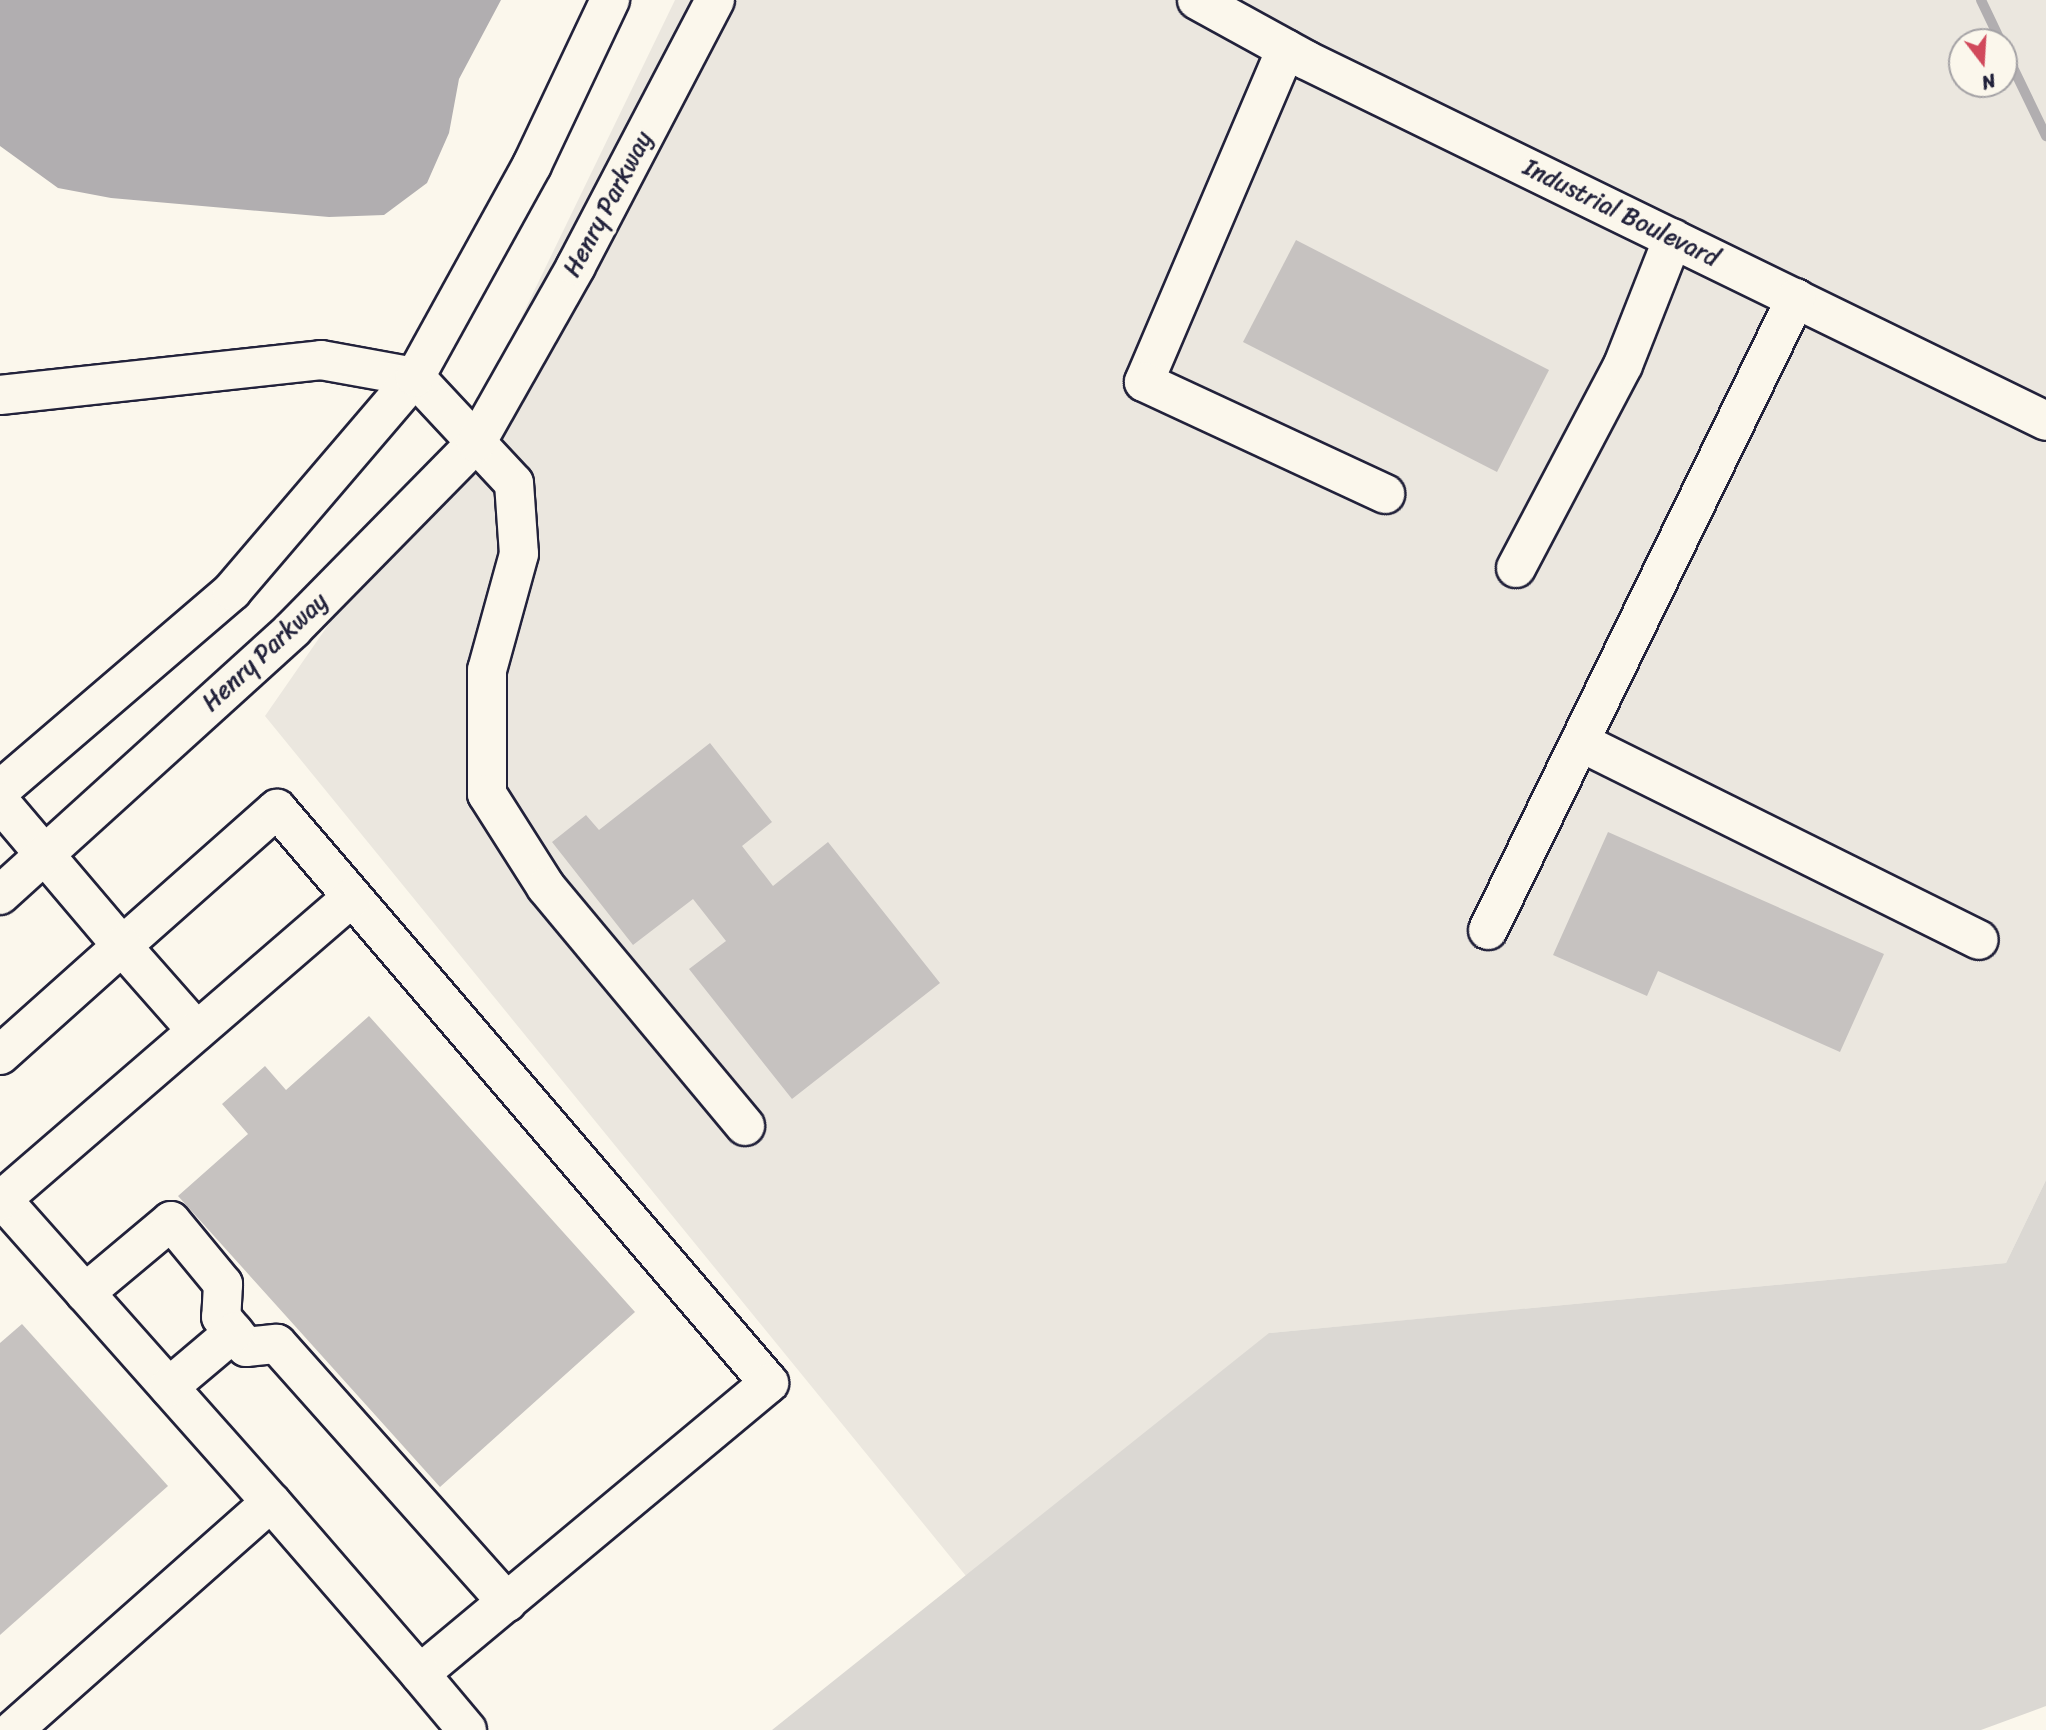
<!DOCTYPE html>
<style>
body{margin:0}
#map{position:relative;width:2046px;height:1730px;overflow:hidden;background:#fbf7ec;font-family:Sriracha,sans-serif}
div>[style]{position:absolute}
[style*='--x']{left:calc(var(--x)*1px);top:calc(var(--y)*1px);width:calc(var(--w)*1px);rotate:calc(var(--a)*1deg)}
.built>*{inset:0;background:#ebe7df}
.green>*{inset:0;background:#dbd8d3}
.water>*{inset:0;background:#b1aeb0}
.stream>*{height:10px;margin:-5px;padding:0 5px;transform-origin:5px;border-radius:5px;background:#b1aeb0}
.building>*{inset:0;background:#c6c2c0}
.roads{filter:drop-shadow(2px 0 #22223b) drop-shadow(-2px 0 #22223b) drop-shadow(0 2px #22223b) drop-shadow(0 -2px #22223b)}
.minor>*{height:38px;margin:-19px;padding:0 19px;transform-origin:19px;border-radius:19px;background:#fbf7ec}
span{translate:-50% -50%;white-space:nowrap;text-align:center;line-height:1.15;-webkit-text-stroke:7px #fbf7ec;paint-order:stroke}
.street-label{font-size:24px;color:#22223b}
.north{position:absolute;left:1948px;top:28px;width:70px;height:70px;box-sizing:border-box;background:#fbf7ec;border:2px solid #a4a2a5;border-radius:50%;rotate:163deg;font-size:19px;font-weight:700;line-height:28px;text-align:center;color:#22223b}
.north::after{content:'';display:block;margin:auto;width:24px;height:32px;background:#d1495b;clip-path:polygon(50% 0,100% 100%,50% 72%,0 100%)}
</style>
<div id="map">
<div class="built">
<i style="clip-path:polygon(evenodd,675px 0,2046px 0,2046px 1180px,2006px 1263px,1270px 1333px,966px 1576px,265px 716px,474px 415px,675px 0,1962px 42px,2004px 42px,2004px 84px,1962px 84px,1962px 42px)"></i>
</div>
<div class="green">
<i style="clip-path:polygon(2046px 1180px,2046px 1706px,1981px 1730px,772px 1730px,1269px 1333px,2006px 1263px)"></i>
</div>
<div class="water">
<i style="clip-path:polygon(0 0,501px 0,459px 79px,449px 133px,427px 183px,384px 215px,329px 217px,111px 198px,58px 188px,0 146px)"></i>
</div>
<div class="stream">
<i style="--x:1981;--y:0;--w:47;--a:64.5"></i>
<i style="--x:2004;--y:49;--w:97;--a:64.2"></i>
</div>
<div class="building">
<i style="clip-path:polygon(1296px 240px,1549px 370px,1497px 472px,1243px 342px)"></i>
<i style="clip-path:polygon(710px 743px,772px 822px,742px 846px,773px 886px,828px 842px,940px 983px,792px 1099px,689px 969px,726px 941px,693px 899px,633px 945px,552px 842px,586px 815px,599px 830px)"></i>
<i style="clip-path:polygon(1608px 832px,1884px 954px,1840px 1052px,1658px 971px,1647px 996px,1553px 955px)"></i>
<i style="clip-path:polygon(369px 1016px,635px 1312px,440px 1487px,178px 1196px,248px 1134px,222px 1104px,265px 1066px,286px 1090px)"></i>
<i style="clip-path:polygon(22px 1324px,168px 1486px,0 1635px,0 1343px)"></i>
</div>
<div class="roads">
<div class="minor">
<i style="--x:1197;--y:0;--w:124;--a:28.8"></i>
<i style="--x:1306;--y:60;--w:823;--a:26"></i>
<i style="--x:1286;--y:49;--w:362;--a:113.1"></i>
<i style="--x:1144;--y:382;--w:266;--a:24.9"></i>
<i style="--x:0;--y:395;--w:323;--a:-6.2"></i>
<i style="--x:321;--y:360;--w:96;--a:10.3"></i>
<i style="--x:415;--y:377;--w:145;--a:47"></i>
<i style="--x:514;--y:483;--w:71;--a:86"></i>
<i style="--x:519;--y:554;--w:120;--a:105.4"></i>
<i style="--x:487;--y:670;--w:124;--a:90"></i>
<i style="--x:487;--y:794;--w:110;--a:57.6"></i>
<i style="--x:546;--y:887;--w:311;--a:50.2"></i>
<i style="--x:1516;--y:568;--w:229;--a:-62.2"></i>
<i style="--x:1623;--y:365;--w:136;--a:-68.5"></i>
<i style="--x:1580;--y:742;--w:445;--a:26.4"></i>
<i style="--x:0;--y:790;--w:306;--a:-40.6"></i>
<i style="--x:232;--y:591;--w:282;--a:-49.5"></i>
<i style="--x:415;--y:377;--w:242;--a:-61.1"></i>
<i style="--x:532;--y:165;--w:183;--a:-64.7"></i>
<i style="--x:0;--y:802;--w:189;--a:49.7"></i>
<i style="--x:122;--y:946;--w:207;--a:-41.5"></i>
<i style="--x:277;--y:809;--w:756;--a:49.4"></i>
<i style="--x:769;--y:1383;--w:454;--a:140.2"></i>
<i style="--x:420;--y:1674;--w:73;--a:50"></i>
<i style="--x:0;--y:895;--w:396;--a:-42.2"></i>
<i style="--x:293;--y:629;--w:261;--a:-45.5"></i>
<i style="--x:476;--y:443;--w:203;--a:-60.5"></i>
<i style="--x:576;--y:266;--w:300;--a:-62.4"></i>
<i style="--x:1488;--y:930;--w:703;--a:-64.02"></i>
<i style="--x:0;--y:1055;--w:164;--a:-41.8"></i>
<i style="--x:122;--y:946;--w:113;--a:48.6"></i>
<i style="--x:0;--y:1197;--w:408;--a:48.4"></i>
<i style="--x:271;--y:1502;--w:344;--a:138.5"></i>
<i style="--x:0;--y:1201;--w:464;--a:-40.8"></i>
<i style="--x:85;--y:1293;--w:112;--a:-39.9"></i>
<i style="--x:171;--y:1221;--w:82;--a:50.5"></i>
<i style="--x:223;--y:1284;--w:33;--a:93"></i>
<i style="--x:221;--y:1317;--w:39;--a:50"></i>
<i style="--x:246;--y:1347;--w:31;--a:-6"></i>
<i style="--x:277;--y:1344;--w:346;--a:48.3"></i>
<i style="--x:169;--y:1387;--w:85;--a:-40.2"></i>
<i style="--x:271;--y:1502;--w:228;--a:49.1"></i>
</div>
</div>
<div class="street-label">
<span style="left:608px;top:204px;rotate:-62deg">Henry Parkway</span>
<span style="left:1621px;top:213px;rotate:26deg">Industrial Boulevard</span>
<span style="left:265px;top:652px;rotate:-43deg">Henry Parkway</span>
</div>
<div class="north">N</div>
</div>
